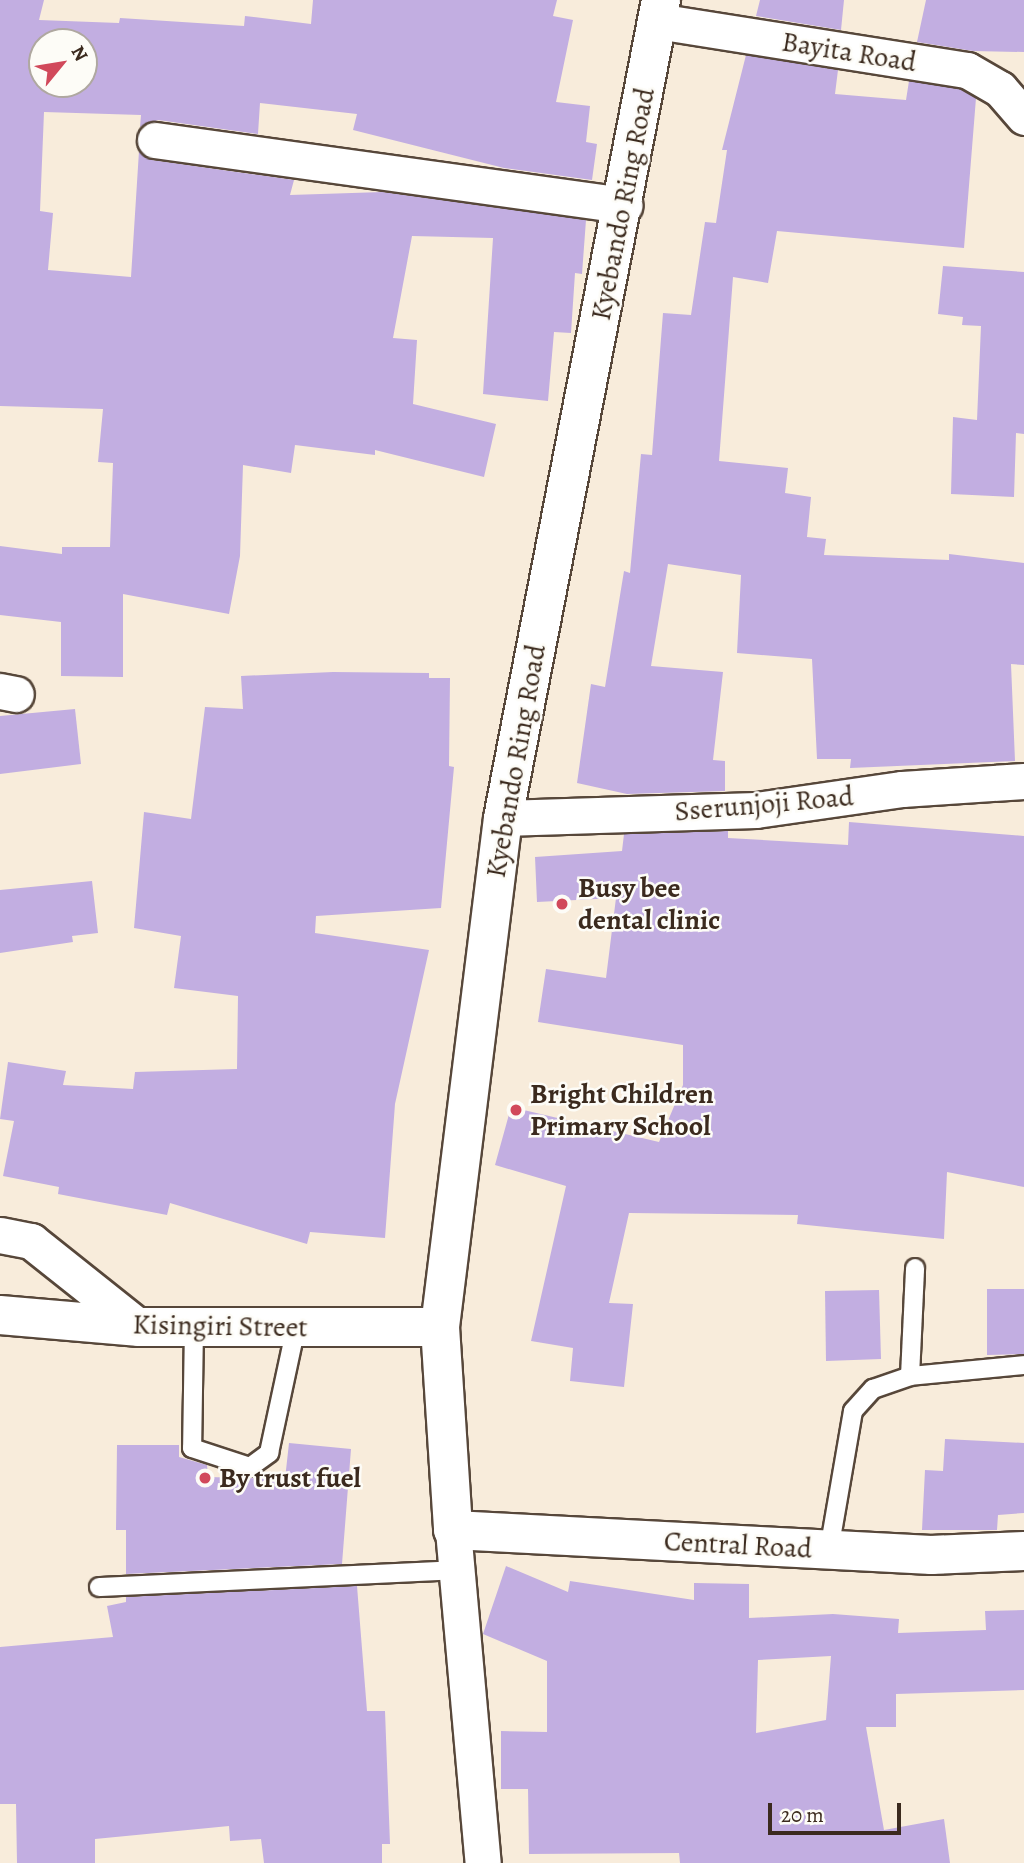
<!DOCTYPE html>
<style>
body{margin:0}
#map{position:relative;width:1024px;height:1863px;overflow:hidden;background:#f8ecdb;font-family:Alegreya,serif}
div>[style]{position:absolute}
[style*='--x']{left:calc(var(--x)*1px);top:calc(var(--y)*1px);width:calc(var(--w)*1px);rotate:calc(var(--a)*1deg)}
.building>*{inset:0;background:#c2aee1}
.roads{filter:drop-shadow(2px 0 #57473a) drop-shadow(-2px 0 #57473a) drop-shadow(0 2px #57473a) drop-shadow(0 -2px #57473a)}
.service>*{height:18px;margin:-9px;padding:0 9px;transform-origin:9px;border-radius:9px;background:#fff}
.minor>*{height:35px;margin:-17.5px;padding:0 17.5px;transform-origin:17.5px;border-radius:17.5px;background:#fff}
.tertiary>*{height:38px;margin:-19px;padding:0 19px;transform-origin:19px;border-radius:19px;background:#fff}
.dots>*{width:19px;height:19px;translate:-50% -50%;box-sizing:border-box;border:4px solid #fdfcf7;border-radius:50%}
span{translate:-50% -50%;white-space:nowrap;text-align:center;line-height:1.15;-webkit-text-stroke:5px #fdfcf7;paint-order:stroke}
.street-label{font-size:28px;color:#3b2a1e}
.poi-label{font-size:28px;color:#3b2a1e;font-weight:700}
.left{translate:0 -50%;text-align:left}
.north{position:absolute;left:28px;top:28px;width:70px;height:70px;box-sizing:border-box;background:#fdfcf7;border:2px solid #afa8a0;border-radius:50%;rotate:60deg;font-size:19px;font-weight:700;line-height:28px;text-align:center;color:#3b2a1e}
.north::after{content:'';display:block;margin:auto;width:24px;height:32px;background:#d1495b;clip-path:polygon(50% 0,100% 100%,50% 72%,0 100%)}
.scale{position:absolute;left:768px;top:1803px;width:133px;height:32px;box-sizing:border-box;border:4px solid #3b2a1e;border-top:0;padding-left:9px;font-size:21px;line-height:24px;white-space:nowrap;color:#3b2a1e;-webkit-text-stroke:5px #fdfcf7;paint-order:stroke}
</style>
<div id="map">
<div class="building">
<i style="clip-path:polygon(evenodd,0 0,44px 0,39px 20px,119px 23px,120px 18px,244px 26px,245px 16px,311px 24px,313px 0,557px 0,553px 16px,573px 20px,556px 102px,590px 106px,586px 142px,597px 144px,592px 180px,504px 168px,353px 130px,357px 114px,260px 103px,258px 134px,158px 120px,140px 127px,141px 115px,44px 112px,40px 211px,53px 213px,48px 270px,131px 277px,139px 151px,152px 160px,294px 180px,290px 195px,383px 192px,586px 220px,582px 274px,575px 273px,571px 333px,554px 332px,548px 401px,483px 394px,493px 238px,412px 236px,393px 338px,417px 340px,413px 404px,496px 424px,484px 477px,375px 450px,375px 455px,295px 445px,291px 473px,243px 465px,240px 556px,229px 614px,123px 594px,123px 677px,61px 676px,61px 622px,0 615px,0 546px,62px 554px,62px 547px,110px 547px,113px 463px,98px 462px,103px 409px,0 406px,0 0,42px 42px,84px 42px,84px 84px,42px 84px,42px 42px)"></i>
<i style="clip-path:polygon(760px 0,844px 0,841px 30px,756px 16px)"></i>
<i style="clip-path:polygon(926px 0,1024px 0,1024px 52px,973px 51px,917px 42px)"></i>
<i style="clip-path:polygon(746px 55px,838px 70px,835px 94px,906px 100px,909px 81px,960px 89px,976px 98px,964px 248px,777px 231px,768px 283px,733px 277px,719px 461px,788px 468px,785px 493px,811px 497px,807px 537px,826px 539px,824px 555px,949px 560px,949px 554px,1024px 563px,1024px 665px,1011px 664px,1015px 761px,850px 768px,851px 759px,817px 759px,812px 659px,737px 653px,741px 575px,668px 564px,651px 666px,723px 672px,713px 760px,725px 761px,725px 791px,627px 794px,577px 783px,591px 684px,605px 687px,624px 571px,630px 573px,641px 454px,652px 455px,663px 313px,691px 315px,705px 222px,716px 223px,727px 150px,722px 150px)"></i>
<i style="clip-path:polygon(943px 266px,1024px 272px,1024px 434px,1016px 433px,1014px 497px,951px 494px,953px 417px,977px 420px,981px 326px,962px 325px,963px 317px,938px 314px)"></i>
<i style="clip-path:polygon(333px 672px,429px 673px,429px 678px,450px 678px,449px 766px,454px 767px,441px 908px,316px 916px,315px 933px,429px 950px,395px 1104px,385px 1238px,310px 1232px,307px 1244px,170px 1203px,167px 1215px,58px 1194px,59px 1187px,3px 1176px,14px 1121px,0 1119px,8px 1062px,66px 1071px,63px 1085px,133px 1089px,135px 1072px,237px 1069px,238px 996px,174px 988px,181px 936px,134px 928px,144px 812px,191px 819px,205px 707px,243px 709px,241px 676px)"></i>
<i style="clip-path:polygon(75px 709px,81px 764px,0 774px,0 716px)"></i>
<i style="clip-path:polygon(849px 822px,1024px 836px,1024px 1187px,947px 1172px,944px 1239px,797px 1224px,798px 1215px,629px 1213px,609px 1303px,633px 1304px,624px 1387px,570px 1381px,573px 1348px,531px 1341px,566px 1186px,495px 1165px,511px 1107px,659px 1142px,683px 1085px,683px 1045px,538px 1022px,546px 969px,606px 978px,616px 898px,537px 902px,535px 857px,622px 851px,624px 834px,728px 831px,728px 838px,848px 845px)"></i>
<i style="clip-path:polygon(92px 881px,98px 933px,72px 936px,73px 942px,0 953px,0 890px)"></i>
<i style="clip-path:polygon(987px 1289px,1024px 1289px,1024px 1354px,987px 1355px)"></i>
<i style="clip-path:polygon(879px 1290px,881px 1359px,826px 1361px,825px 1291px)"></i>
<i style="clip-path:polygon(945px 1439px,1024px 1443px,1024px 1513px,998px 1515px,997px 1530px,922px 1530px,925px 1470px,943px 1471px)"></i>
<i style="clip-path:polygon(289px 1443px,351px 1449px,342px 1564px,126px 1574px,126px 1530px,116px 1530px,117px 1445px,179px 1445px,179px 1457px,207px 1465px,208px 1477px,285px 1479px)"></i>
<i style="clip-path:polygon(evenodd,506px 1566px,568px 1592px,570px 1581px,694px 1600px,694px 1583px,749px 1584px,749px 1618px,833px 1614px,899px 1619px,898px 1633px,986px 1630px,985px 1611px,1024px 1610px,1024px 1690px,896px 1694px,896px 1727px,866px 1727px,884px 1830px,944px 1819px,950px 1863px,680px 1863px,679px 1853px,529px 1854px,528px 1789px,501px 1789px,501px 1731px,547px 1732px,547px 1661px,483px 1634px,506px 1566px,831px 1656px,826px 1720px,756px 1733px,758px 1660px,831px 1656px)"></i>
<i style="clip-path:polygon(357px 1586px,367px 1711px,385px 1711px,390px 1844px,382px 1844px,382px 1863px,264px 1863px,261px 1839px,230px 1841px,229px 1826px,95px 1839px,95px 1863px,17px 1863px,16px 1804px,0 1804px,0 1647px,113px 1637px,107px 1606px,126px 1602px,126px 1597px)"></i>
</div>
<div class="roads">
<div class="service">
<i style="--x:194;--y:1327;--w:121;--a:90.9"></i>
<i style="--x:192;--y:1448;--w:61;--a:18.1"></i>
<i style="--x:250;--y:1467;--w:24;--a:-36"></i>
<i style="--x:269;--y:1453;--w:129;--a:-77.9"></i>
<i style="--x:910;--y:1376;--w:108;--a:-87.3"></i>
<i style="--x:829;--y:1550;--w:141;--a:-80.2"></i>
<i style="--x:853;--y:1411;--w:30;--a:-48"></i>
<i style="--x:873;--y:1389;--w:39;--a:-19"></i>
<i style="--x:910;--y:1376;--w:115;--a:-5.5"></i>
<i style="--x:99;--y:1587;--w:357;--a:-2.7"></i>
</div>
<div class="minor">
<i style="--x:657;--y:21;--w:314;--a:9"></i>
<i style="--x:967;--y:70;--w:38;--a:30"></i>
<i style="--x:1000;--y:89;--w:37;--a:49"></i>
<i style="--x:155;--y:140;--w:474;--a:7.9"></i>
<i style="--x:0;--y:691;--w:16;--a:11"></i>
<i style="--x:503;--y:818;--w:253;--a:-1.8"></i>
<i style="--x:756;--y:810;--w:148;--a:-8.2"></i>
<i style="--x:902;--y:789;--w:122;--a:-3.8"></i>
<i style="--x:0;--y:1235;--w:32;--a:11"></i>
<i style="--x:31;--y:1241;--w:138;--a:38.5"></i>
<i style="--x:453;--y:1530;--w:334;--a:84.9"></i>
</div>
<div class="tertiary">
<i style="--x:661;--y:0;--w:833;--a:100.93"></i>
<i style="--x:503;--y:818;--w:513;--a:97.06"></i>
<i style="--x:440;--y:1327;--w:203;--a:86.3"></i>
<i style="--x:453;--y:1530;--w:479;--a:3"></i>
<i style="--x:931;--y:1555;--w:93;--a:-2.5"></i>
<i style="--x:0;--y:1315;--w:140;--a:4.9"></i>
<i style="--x:139;--y:1327;--w:301;--a:0"></i>
</div>
</div>
<div class="dots">
<i style="left:562px;top:904px;background:#d1495b"></i>
<i style="left:516px;top:1110px;background:#d1495b"></i>
<i style="left:205px;top:1478px;background:#d1495b"></i>
</div>
<div class="street-label">
<span style="left:849px;top:52px;rotate:9deg">Bayita Road</span>
<span style="left:623px;top:204px;rotate:-79deg">Kyebando Ring Road</span>
<span style="left:516px;top:761px;rotate:-80deg">Kyebando Ring Road</span>
<span style="left:764px;top:804px;rotate:-5deg">Sserunjoji Road</span>
<span style="left:220px;top:1326px;rotate:1deg">Kisingiri Street</span>
<span style="left:738px;top:1545px;rotate:3deg">Central Road</span>
</div>
<div class="poi-label">
<span class="left" style="left:578px;top:904px">Busy bee<br>dental clinic</span>
<span class="left" style="left:530px;top:1110px">Bright Children<br>Primary School</span>
<span class="left" style="left:219px;top:1478px">By trust fuel</span>
</div>
<div class="north">N</div>
<div class="scale">20 m</div>
</div>
